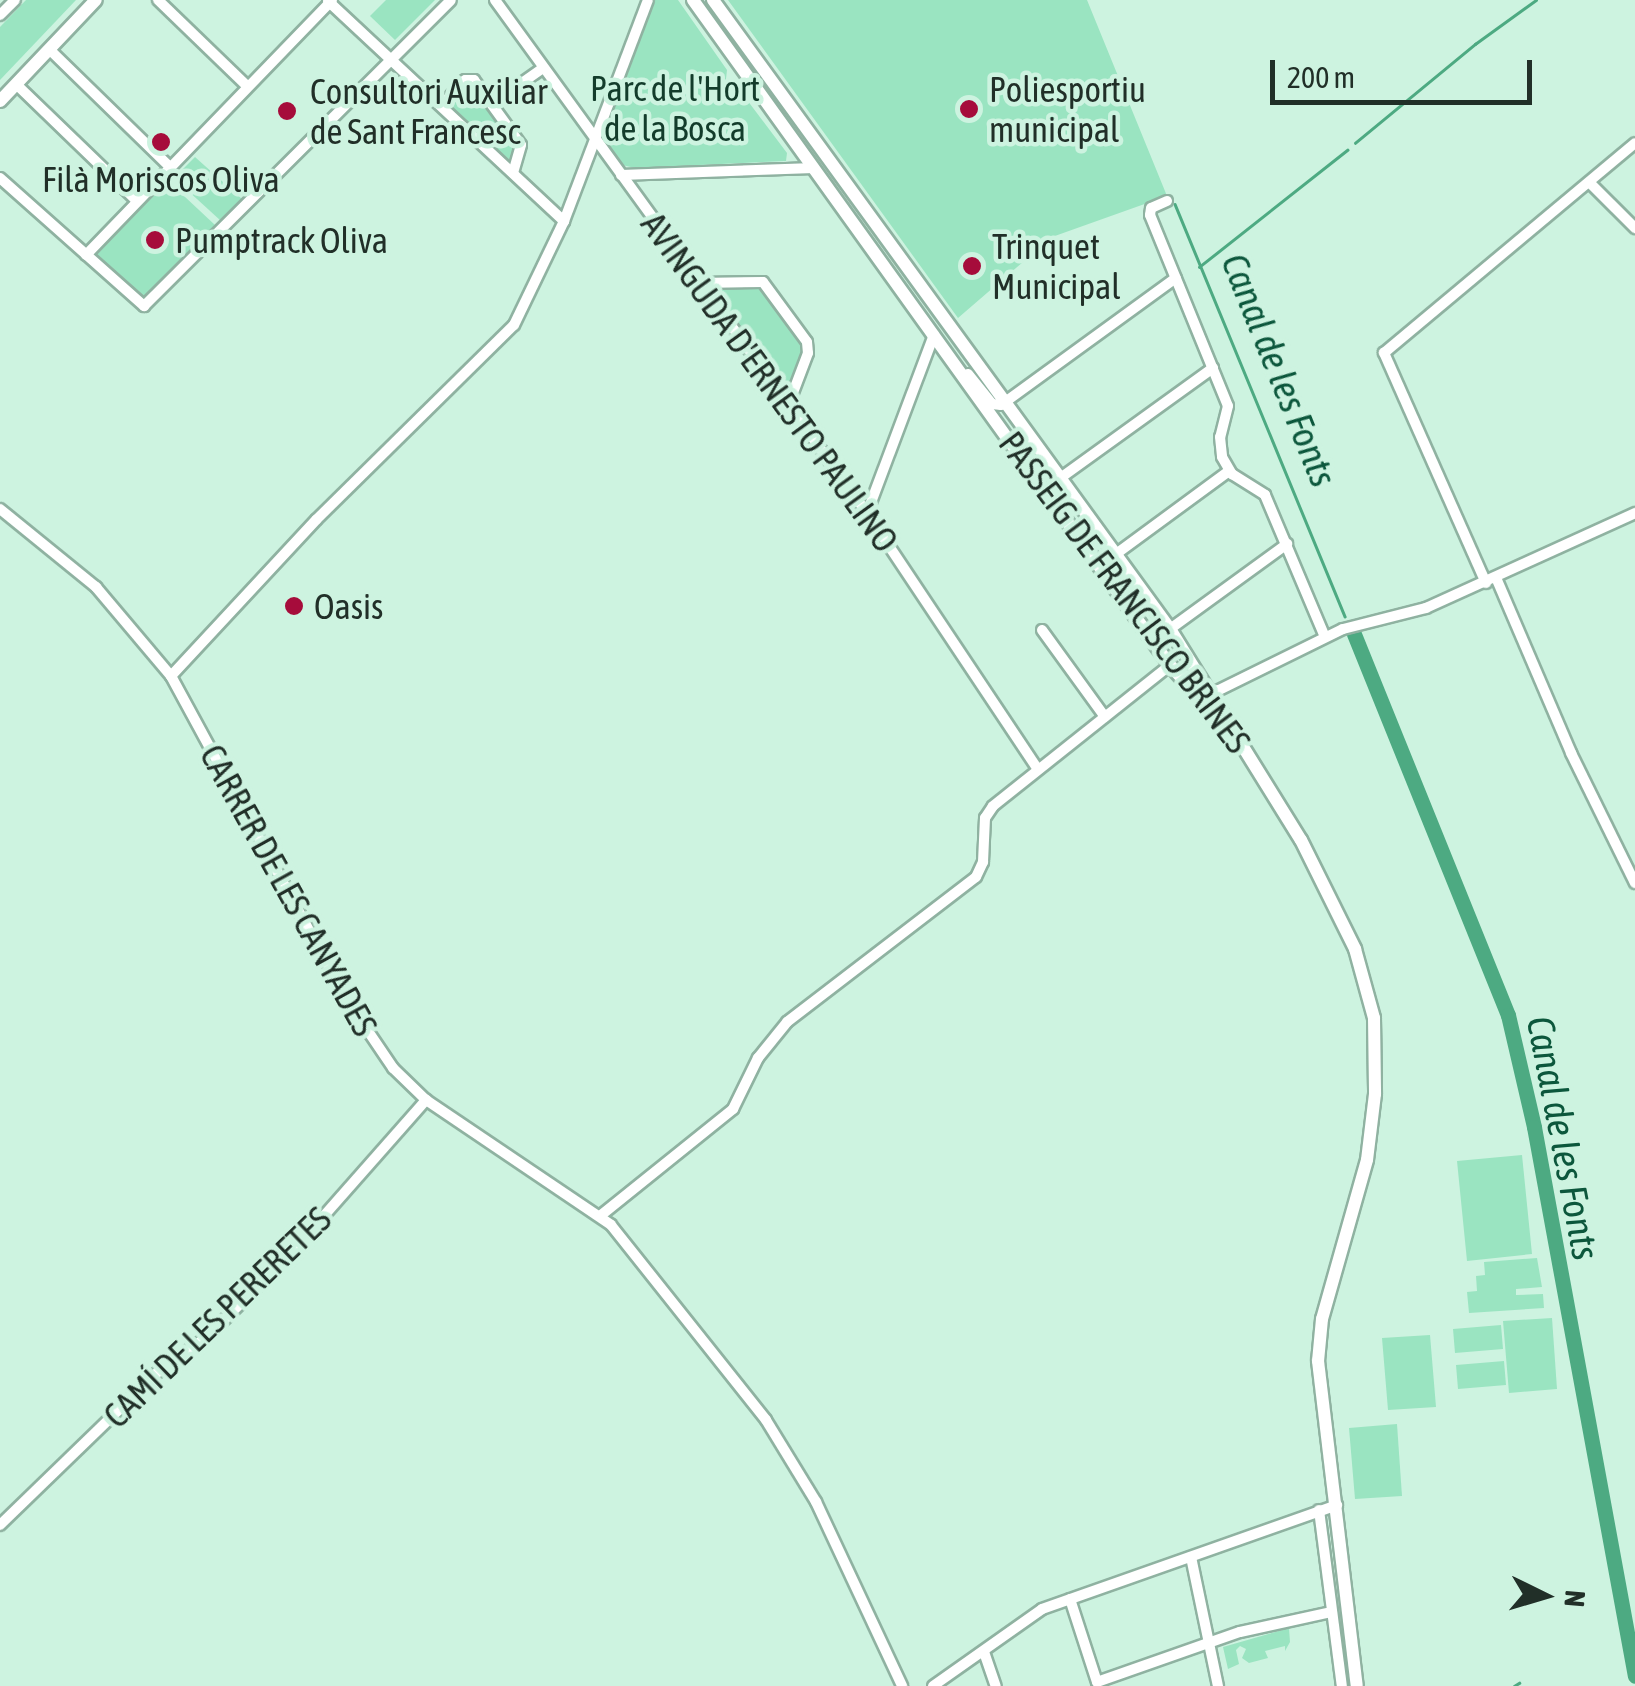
<!DOCTYPE html>
<meta charset="utf-8">
<style>
body{margin:0}
#map{position:relative;width:1635px;height:1686px;overflow:hidden;background:#cdf3e0;font-family:"Asap Condensed",sans-serif}
div>[style]{position:absolute}
[style*='--x']{left:calc(var(--x)*1px);top:calc(var(--y)*1px);width:calc(var(--w)*1px);rotate:calc(var(--a)*1deg)}
.green>*{inset:0;background:#9ae4c1}
.stream>*{height:2.5px;margin:-1.25px;padding:0 1.25px;transform-origin:1.25px;border-radius:1.25px;background:#4daa82}
.river>*{height:15px;margin:-7.5px;padding:0 7.5px;transform-origin:7.5px;border-radius:7.5px;background:#4daa82}
.roads{filter:drop-shadow(2px 0 #8fb2a1) drop-shadow(-2px 0 #8fb2a1) drop-shadow(0 2px #8fb2a1) drop-shadow(0 -2px #8fb2a1)}
.minor>*{height:10px;margin:-5px;padding:0 5px;transform-origin:5px;border-radius:5px;background:#fff}
.tertiary>*{height:12px;margin:-6px;padding:0 6px;transform-origin:6px;border-radius:6px;background:#fff}
.dots>*{width:28px;height:28px;translate:-50% -50%;box-sizing:border-box;border:5px solid #cdf3e0;border-radius:50%}
span{translate:-50% -50%;white-space:nowrap;text-align:center;line-height:1.15;-webkit-text-stroke:9px #cdf3e0;paint-order:stroke}
.park-label{font-size:35px;color:#133c2b}
.poi-label{font-size:35px;color:#212f28}
.left{translate:0 -50%;text-align:left}
.street-label{font-size:35px;color:#212f28}
.water-label{font-size:38px;color:#0c573c;font-style:italic}
.north{position:absolute;left:1495px;top:1546px;width:100px;height:100px;-webkit-text-stroke:8px #cdf3e0;paint-order:stroke;rotate:95deg;font-size:28px;font-weight:700;line-height:40px;text-align:center;color:#212f28}
.north::after{content:'';display:block;margin:auto;width:35px;height:45px;background:#212f28;clip-path:polygon(50% 0,100% 100%,50% 72%,0 100%)}
.scale{position:absolute;left:1270px;top:60px;width:262px;height:45px;box-sizing:border-box;border:5px solid #212f28;border-top:0;padding-left:12px;font-size:30px;line-height:35px;white-space:nowrap;color:#212f28;-webkit-text-stroke:8px #cdf3e0;paint-order:stroke}
</style>
<div id="map">
<div class="green">
<i style="clip-path:polygon(26px 0,76px 0,0 80px,0 27px)"></i>
<i style="clip-path:polygon(386px 0,435px 0,395px 40px,370px 16px)"></i>
<i style="clip-path:polygon(655px 0,678px 0,727px 70px,726px 79px,735px 84px,787px 153px,786px 161px,635px 168px,622px 165px,607px 144px,606px 130px)"></i>
<i style="clip-path:polygon(728px 0,1087px 0,1167px 196px,1052px 237px,958px 318px)"></i>
<i style="clip-path:polygon(471px 83px,516px 145px,514px 161px,507px 162px,451px 107px)"></i>
<i style="clip-path:polygon(195px 157px,242px 199px,221px 221px,174px 178px)"></i>
<i style="clip-path:polygon(168px 181px,215px 225px,143px 299px,96px 255px)"></i>
<i style="clip-path:polygon(761px 284px,806px 346px,787px 390px,781px 387px,714px 295px,717px 287px)"></i>
<i style="clip-path:polygon(1522px 1155px,1532px 1254px,1467px 1261px,1457px 1161px)"></i>
<i style="clip-path:polygon(1537px 1258px,1542px 1287px,1516px 1289px,1516px 1295px,1543px 1294px,1544px 1308px,1469px 1313px,1467px 1292px,1477px 1291px,1476px 1276px,1485px 1275px,1484px 1262px)"></i>
<i style="clip-path:polygon(1552px 1318px,1557px 1389px,1509px 1393px,1503px 1321px)"></i>
<i style="clip-path:polygon(1501px 1325px,1503px 1349px,1455px 1353px,1453px 1329px)"></i>
<i style="clip-path:polygon(1430px 1335px,1436px 1407px,1388px 1410px,1382px 1338px)"></i>
<i style="clip-path:polygon(1504px 1361px,1506px 1385px,1458px 1389px,1456px 1365px)"></i>
<i style="clip-path:polygon(1397px 1424px,1402px 1496px,1355px 1499px,1349px 1428px)"></i>
<i style="clip-path:polygon(1289px 1628px,1290px 1642px,1285px 1651px,1285px 1646px,1265px 1651px,1268px 1658px,1249px 1663px,1242px 1658px,1246px 1649px,1240px 1646px,1236px 1650px,1239px 1664px,1228px 1669px,1223px 1647px)"></i>
</div>
<div class="stream">
<i style="--x:1355;--y:143;--w:156;--a:-39.5"></i>
<i style="--x:1475;--y:44;--w:75;--a:-35.8"></i>
<i style="--x:1175;--y:204;--w:446;--a:67.6"></i>
<i style="--x:1199;--y:267;--w:189;--a:-38.3"></i>
<i style="--x:1514;--y:1686;--w:6;--a:-31"></i>
</div>
<div class="river">
<i style="--x:1354;--y:634;--w:411;--a:68"></i>
<i style="--x:1508;--y:1015;--w:115;--a:76.9"></i>
<i style="--x:1534;--y:1127;--w:558;--a:79.58"></i>
</div>
<div class="roads">
<div class="minor">
<i style="--x:158;--y:0;--w:124;--a:44"></i>
<i style="--x:495;--y:0;--w:634;--a:54.05"></i>
<i style="--x:867;--y:513;--w:308;--a:56.3"></i>
<i style="--x:328;--y:1;--w:323;--a:43"></i>
<i style="--x:0;--y:15;--w:21;--a:-45"></i>
<i style="--x:49;--y:49;--w:169;--a:44.3"></i>
<i style="--x:17;--y:85;--w:165;--a:44"></i>
<i style="--x:492;--y:104;--w:62;--a:-35.2"></i>
<i style="--x:442;--y:105;--w:34;--a:-47"></i>
<i style="--x:465;--y:80;--w:9;--a:0"></i>
<i style="--x:474;--y:80;--w:80;--a:54.1"></i>
<i style="--x:521;--y:145;--w:29;--a:106"></i>
<i style="--x:621;--y:175;--w:193;--a:-2.1"></i>
<i style="--x:0;--y:178;--w:193;--a:41.6"></i>
<i style="--x:144;--y:306;--w:433;--a:-44.9"></i>
<i style="--x:1590;--y:183;--w:64;--a:45"></i>
<i style="--x:1167;--y:201;--w:17;--a:156"></i>
<i style="--x:1151;--y:208;--w:7;--a:98"></i>
<i style="--x:1150;--y:215;--w:206;--a:67.8"></i>
<i style="--x:1228;--y:406;--w:32;--a:104"></i>
<i style="--x:1220;--y:437;--w:20;--a:84"></i>
<i style="--x:1222;--y:457;--w:20;--a:60"></i>
<i style="--x:1232;--y:474;--w:39;--a:32"></i>
<i style="--x:1265;--y:495;--w:154;--a:67.1"></i>
<i style="--x:86;--y:255;--w:354;--a:-46"></i>
<i style="--x:699;--y:283;--w:64;--a:-0.9"></i>
<i style="--x:763;--y:282;--w:74;--a:53.7"></i>
<i style="--x:807;--y:342;--w:11;--a:85"></i>
<i style="--x:808;--y:353;--w:57;--a:110.7"></i>
<i style="--x:968;--y:374;--w:38;--a:51"></i>
<i style="--x:992;--y:404;--w:9;--a:6"></i>
<i style="--x:1001;--y:405;--w:216;--a:-36"></i>
<i style="--x:1059;--y:479;--w:190;--a:-35.8"></i>
<i style="--x:0;--y:509;--w:124;--a:39.1"></i>
<i style="--x:96;--y:587;--w:116;--a:49.9"></i>
<i style="--x:171;--y:676;--w:365;--a:61.5"></i>
<i style="--x:345;--y:997;--w:86;--a:55.9"></i>
<i style="--x:393;--y:1068;--w:46;--a:44.1"></i>
<i style="--x:426;--y:1100;--w:223;--a:34"></i>
<i style="--x:611;--y:1225;--w:249;--a:51.5"></i>
<i style="--x:766;--y:1420;--w:96;--a:58.6"></i>
<i style="--x:816;--y:1502;--w:203;--a:64.9"></i>
<i style="--x:867;--y:513;--w:190;--a:-69.4"></i>
<i style="--x:1116;--y:554;--w:140;--a:-36.3"></i>
<i style="--x:1497;--y:580;--w:188;--a:66.8"></i>
<i style="--x:1571;--y:753;--w:145;--a:63.8"></i>
<i style="--x:1486;--y:583;--w:252;--a:-113.9"></i>
<i style="--x:1384;--y:353;--w:327;--a:-39.9"></i>
<i style="--x:1170;--y:629;--w:145;--a:-36"></i>
<i style="--x:1042;--y:630;--w:107;--a:54.1"></i>
<i style="--x:1181;--y:675;--w:10;--a:11"></i>
<i style="--x:1191;--y:677;--w:19;--a:55"></i>
<i style="--x:1202;--y:693;--w:17;--a:-10"></i>
<i style="--x:1219;--y:690;--w:138;--a:-26.2"></i>
<i style="--x:1343;--y:629;--w:86;--a:-14.2"></i>
<i style="--x:1426;--y:608;--w:230;--a:-24.4"></i>
<i style="--x:171;--y:676;--w:214;--a:-47.1"></i>
<i style="--x:317;--y:519;--w:276;--a:-44.6"></i>
<i style="--x:514;--y:325;--w:115;--a:-64.3"></i>
<i style="--x:564;--y:221;--w:236;--a:-69.2"></i>
<i style="--x:600;--y:1216;--w:171;--a:-38.8"></i>
<i style="--x:733;--y:1109;--w:57;--a:-63.9"></i>
<i style="--x:758;--y:1058;--w:46;--a:-51.1"></i>
<i style="--x:787;--y:1022;--w:238;--a:-37.5"></i>
<i style="--x:976;--y:877;--w:17;--a:-65"></i>
<i style="--x:983;--y:862;--w:44;--a:-87.4"></i>
<i style="--x:985;--y:818;--w:14;--a:-56"></i>
<i style="--x:993;--y:806;--w:226;--a:-38.5"></i>
<i style="--x:1319;--y:1510;--w:177;--a:82.6"></i>
<i style="--x:0;--y:1525;--w:220;--a:-44.1"></i>
<i style="--x:158;--y:1372;--w:60;--a:-35.5"></i>
<i style="--x:207;--y:1337;--w:120;--a:-45"></i>
<i style="--x:292;--y:1252;--w:203;--a:-48.6"></i>
<i style="--x:1191;--y:1557;--w:132;--a:78.2"></i>
<i style="--x:1070;--y:1599;--w:87;--a:72"></i>
<i style="--x:1097;--y:1682;--w:151;--a:-19.3"></i>
<i style="--x:1240;--y:1632;--w:94;--a:-12.3"></i>
<i style="--x:984;--y:1652;--w:36;--a:71"></i>
<i style="--x:933;--y:1686;--w:133;--a:-35.2"></i>
<i style="--x:1042;--y:1609;--w:313;--a:-19.4"></i>
</div>
<div class="tertiary">
<i style="--x:693;--y:0;--w:818;--a:54.35"></i>
<i style="--x:1170;--y:665;--w:68;--a:48.6"></i>
<i style="--x:713;--y:0;--w:777;--a:54"></i>
<i style="--x:1170;--y:629;--w:248;--a:58.2"></i>
<i style="--x:1301;--y:840;--w:122;--a:63.6"></i>
<i style="--x:1355;--y:949;--w:72;--a:74.6"></i>
<i style="--x:1374;--y:1018;--w:76;--a:89.2"></i>
<i style="--x:1375;--y:1094;--w:66;--a:96.9"></i>
<i style="--x:1367;--y:1160;--w:165;--a:105.8"></i>
<i style="--x:1322;--y:1319;--w:42;--a:95.4"></i>
<i style="--x:1318;--y:1361;--w:327;--a:83.2"></i>
<i style="--x:0;--y:101;--w:139;--a:-46.5"></i>
</div>
</div>
<div class="dots">
<i style="left:969px;top:109px;background:#a60c3b"></i>
<i style="left:287px;top:111px;background:#a60c3b"></i>
<i style="left:161px;top:142px;background:#a60c3b"></i>
<i style="left:155px;top:240px;background:#a60c3b"></i>
<i style="left:972px;top:266px;background:#a60c3b"></i>
<i style="left:294px;top:606px;background:#a60c3b"></i>
</div>
<div class="park-label">
<span style="left:675px;top:108px">Parc de l'Hort<br>de la Bosca</span>
</div>
<div class="poi-label">
<span class="left" style="left:989px;top:109px">Poliesportiu<br>municipal</span>
<span class="left" style="left:310px;top:111px">Consultori Auxiliar<br>de Sant Francesc</span>
<span style="left:161px;top:179px">Filà Moriscos Oliva</span>
<span class="left" style="left:175px;top:240px">Pumptrack Oliva</span>
<span class="left" style="left:992px;top:266px">Trinquet<br>Municipal</span>
<span class="left" style="left:314px;top:606px">Oasis</span>
</div>
<div class="street-label">
<span style="left:770px;top:382px;rotate:54deg">AVINGUDA D'ERNESTO PAULINO</span>
<span style="left:1125px;top:592px;rotate:53deg">PASSEIG DE FRANCISCO BRINES</span>
<span style="left:289px;top:890px;rotate:61deg">CARRER DE LES CANYADES</span>
<span style="left:217px;top:1317px;rotate:-44deg">CAMÍ DE LES PERERETES</span>
</div>
<div class="water-label">
<span style="left:1279px;top:370px;rotate:68deg">Canal de les Fonts</span>
<span style="left:1563px;top:1138px;rotate:79deg">Canal de les Fonts</span>
</div>
<div class="north">N</div>
<div class="scale">200 m</div>
</div>
